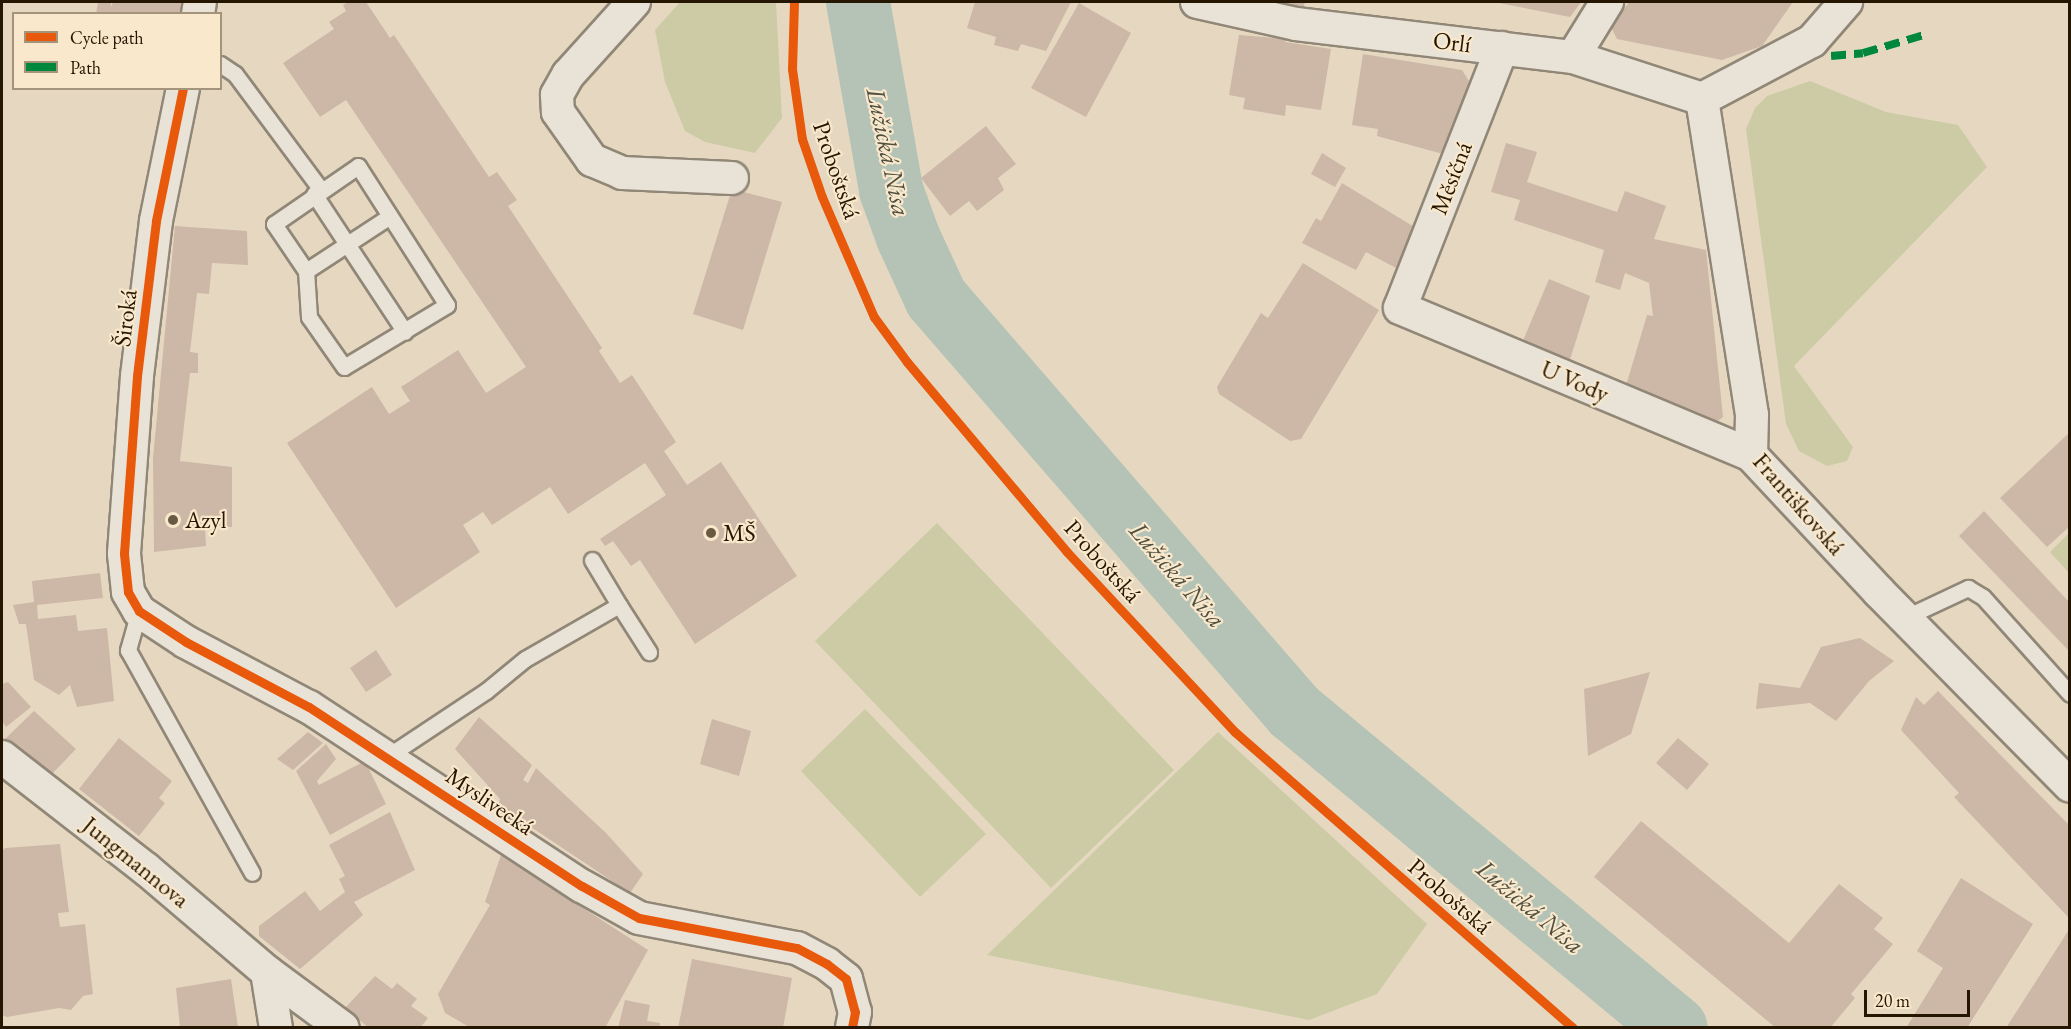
<!DOCTYPE html>
<meta charset="utf-8">
<style>
body{margin:0}
#map{position:relative;width:2071px;height:1029px;overflow:hidden;background:#e6d8c0;font-family:"EB Garamond",serif}
div>[style]{position:absolute}
[style*='--x']{left:calc(var(--x)*1px);top:calc(var(--y)*1px);width:calc(var(--w)*1px);rotate:calc(var(--a)*1deg)}
.green>*{inset:0;background:#cccba6}
.river>*{height:64px;margin:-32px;padding:0 32px;transform-origin:32px;border-radius:32px;background:#b4c3b6}
.building>*{inset:0;background:#cdb7a7}
.roads{filter:drop-shadow(2px 0 #918777) drop-shadow(-2px 0 #918777) drop-shadow(0 2px #918777) drop-shadow(0 -2px #918777)}
.service>*{height:15px;margin:-7.5px;padding:0 7.5px;transform-origin:7.5px;border-radius:7.5px;background:#e9e2d7}
.minor>*{height:32px;margin:-16px;padding:0 16px;transform-origin:16px;border-radius:16px;background:#e9e2d7}
.quiet>*{height:8px;margin-top:-4px;transform-origin:0;background:repeating-linear-gradient(90deg,#00873e 0 15px,transparent 0 23px)}
.cycleway>*{height:9px;margin:-4.5px;padding:0 4.5px;transform-origin:4.5px;border-radius:4.5px;background:#e8590c}
.dots>*{width:16px;height:16px;translate:-50% -50%;box-sizing:border-box;border:3px solid #f9e8cc;border-radius:50%}
span{translate:-50% -50%;white-space:nowrap;text-align:center;line-height:1.15;-webkit-text-stroke:4.5px #f9e8cc;paint-order:stroke}
.street-label{font-size:24px;color:#251601}
.poi-label{font-size:24px;color:#251601}
.left{translate:0 -50%;text-align:left}
.water-label{font-size:26px;color:#4f4f3f;font-style:italic}
.frame{position:absolute;inset:0;border:3px solid #251601;pointer-events:none}
.legend{position:absolute;left:12px;top:12px;width:210px;height:78px;box-sizing:border-box;background:#f9e8cc;border:2px solid #a4947b;margin:0;padding:8px 10px;list-style:none;font-size:18px;color:#251601}
.legend li{display:flex;align-items:center;gap:12px;height:30px}
.legend b{width:30px;border:2px solid #a4947b}
.scale{position:absolute;left:1864px;top:990px;width:106px;height:27px;box-sizing:border-box;border:3px solid #251601;border-top:0;padding-left:8px;font-size:18px;line-height:21px;white-space:nowrap;color:#251601;-webkit-text-stroke:4px #f9e8cc;paint-order:stroke}
</style>
<div id="map">
<div class="green">
<i style="clip-path:polygon(680px 2px,776px 2px,782px 118px,755px 153px,705px 142px,685px 131px,665px 82px,655px 30px)"></i>
<i style="clip-path:polygon(1810px 81px,1886px 112px,1958px 125px,1987px 167px,1794px 366px,1853px 447px,1847px 461px,1827px 466px,1799px 451px,1786px 424px,1746px 129px,1755px 108px,1767px 96px)"></i>
<i style="clip-path:polygon(937px 523px,1174px 770px,1051px 888px,815px 641px)"></i>
<i style="clip-path:polygon(2069px 533px,2069px 573px,2050px 552px)"></i>
<i style="clip-path:polygon(865px 709px,986px 834px,920px 897px,801px 771px)"></i>
<i style="clip-path:polygon(1218px 732px,1427px 924px,1377px 994px,1309px 1020px,987px 955px)"></i>
</div>
<div class="river">
<i style="--x:858;--y:2;--w:191;--a:80"></i>
<i style="--x:891;--y:190;--w:50;--a:70.1"></i>
<i style="--x:908;--y:237;--w:67;--a:65.3"></i>
<i style="--x:936;--y:298;--w:547;--a:49.08"></i>
<i style="--x:1294;--y:711;--w:496;--a:39.7"></i>
</div>
<div class="building">
<i style="clip-path:polygon(98px 2px,111px 2px,111px 7px,113px 2px,186px 2px,184px 14px,96px 14px)"></i>
<i style="clip-path:polygon(348px 2px,366px 2px,390px 38px,394px 35px,489px 177px,497px 172px,517px 200px,508px 206px,602px 348px,599px 351px,620px 383px,632px 375px,676px 442px,664px 451px,687px 485px,721px 462px,797px 576px,695px 644px,640px 560px,631px 566px,613px 541px,605px 546px,600px 539px,666px 495px,645px 463px,568px 514px,550px 487px,492px 525px,483px 512px,463px 525px,480px 552px,396px 608px,287px 443px,372px 387px,389px 414px,410px 401px,401px 387px,458px 350px,486px 393px,526px 367px,346px 100px,320px 117px,283px 63px,334px 29px,329px 22px,346px 11px,343px 5px)"></i>
<i style="clip-path:polygon(975px 2px,1071px 2px,1046px 51px,1021px 44px,1018px 51px,994px 45px,996px 37px,967px 28px)"></i>
<i style="clip-path:polygon(1273px 2px,1305px 2px,1303px 9px)"></i>
<i style="clip-path:polygon(1494px 2px,1581px 2px,1570px 17px)"></i>
<i style="clip-path:polygon(1629px 2px,1793px 2px,1762px 46px,1722px 60px,1617px 39px,1611px 27px)"></i>
<i style="clip-path:polygon(1079px 3px,1131px 33px,1086px 117px,1031px 88px)"></i>
<i style="clip-path:polygon(1239px 35px,1286px 39px,1285px 42px,1331px 49px,1321px 110px,1286px 105px,1285px 116px,1243px 109px,1245px 98px,1229px 95px)"></i>
<i style="clip-path:polygon(1363px 54px,1462px 70px,1469px 81px,1460px 114px,1443px 154px,1377px 136px,1378px 129px,1352px 125px)"></i>
<i style="clip-path:polygon(986px 126px,1016px 164px,998px 178px,1004px 190px,977px 211px,969px 201px,950px 216px,921px 178px)"></i>
<i style="clip-path:polygon(1506px 143px,1537px 152px,1527px 182px,1617px 212px,1625px 191px,1666px 206px,1654px 239px,1706px 250px,1723px 417px,1709px 428px,1625px 389px,1647px 315px,1653px 316px,1649px 283px,1625px 273px,1620px 290px,1595px 282px,1604px 250px,1514px 220px,1520px 200px,1491px 192px)"></i>
<i style="clip-path:polygon(1322px 153px,1346px 168px,1335px 187px,1311px 174px)"></i>
<i style="clip-path:polygon(1342px 183px,1416px 228px,1398px 269px,1366px 252px,1356px 270px,1302px 243px,1316px 218px,1321px 221px)"></i>
<i style="clip-path:polygon(732px 189px,782px 202px,743px 330px,693px 314px)"></i>
<i style="clip-path:polygon(175px 226px,247px 231px,248px 265px,212px 263px,209px 294px,197px 293px,190px 352px,198px 353px,198px 373px,190px 373px,180px 461px,232px 467px,232px 527px,205px 527px,206px 546px,154px 552px,153px 458px)"></i>
<i style="clip-path:polygon(1303px 263px,1379px 310px,1301px 439px,1290px 441px,1219px 394px,1217px 387px,1261px 313px,1268px 318px)"></i>
<i style="clip-path:polygon(1549px 279px,1590px 296px,1568px 366px,1522px 343px)"></i>
<i style="clip-path:polygon(2070px 432px,2070px 526px,2047px 547px,2000px 498px)"></i>
<i style="clip-path:polygon(1984px 511px,2070px 603px,2070px 652px,1959px 536px)"></i>
<i style="clip-path:polygon(100px 573px,103px 598px,37px 605px,38px 619px,76px 615px,78px 631px,107px 628px,114px 701px,77px 707px,70px 685px,59px 695px,34px 680px,26px 624px,19px 624px,13px 605px,34px 602px,32px 581px)"></i>
<i style="clip-path:polygon(1860px 638px,1894px 661px,1869px 681px,1836px 721px,1810px 703px,1756px 709px,1759px 683px,1800px 688px,1821px 647px)"></i>
<i style="clip-path:polygon(376px 650px,392px 675px,366px 692px,350px 668px)"></i>
<i style="clip-path:polygon(1650px 672px,1631px 734px,1588px 756px,1584px 689px)"></i>
<i style="clip-path:polygon(8px 682px,31px 707px,6px 727px,2px 721px,2px 684px)"></i>
<i style="clip-path:polygon(1938px 691px,2070px 826px,2070px 919px,1954px 797px,1959px 793px,1901px 730px,1916px 697px,1924px 705px)"></i>
<i style="clip-path:polygon(34px 711px,76px 749px,52px 774px,5px 739px)"></i>
<i style="clip-path:polygon(479px 717px,532px 765px,523px 780px,528px 783px,536px 768px,606px 833px,643px 874px,630px 893px,498px 805px,500px 799px,455px 749px)"></i>
<i style="clip-path:polygon(712px 719px,751px 731px,739px 776px,700px 764px)"></i>
<i style="clip-path:polygon(308px 732px,323px 743px,293px 770px,277px 759px)"></i>
<i style="clip-path:polygon(119px 738px,172px 781px,159px 798px,165px 803px,139px 836px,79px 789px)"></i>
<i style="clip-path:polygon(1678px 738px,1709px 764px,1687px 790px,1656px 763px)"></i>
<i style="clip-path:polygon(326px 744px,336px 759px,317px 781px,319px 785px,365px 761px,386px 804px,330px 835px,296px 771px)"></i>
<i style="clip-path:polygon(390px 812px,415px 870px,354px 902px,363px 915px,300px 969px,259px 936px,259px 926px,305px 891px,320px 911px,345px 892px,339px 879px,345px 876px,329px 845px)"></i>
<i style="clip-path:polygon(1641px 821px,1789px 943px,1839px 884px,1883px 918px,1874px 929px,1893px 944px,1851px 994px,1855px 998px,1830px 1028px,1776px 1028px,1594px 877px)"></i>
<i style="clip-path:polygon(60px 844px,69px 912px,58px 913px,60px 927px,85px 924px,93px 994px,83px 996px,71px 1010px,59px 1008px,7px 1017px,2px 1015px,2px 851px,5px 848px)"></i>
<i style="clip-path:polygon(501px 855px,648px 950px,605px 1028px,471px 1028px,445px 1013px,438px 994px,490px 905px,485px 902px)"></i>
<i style="clip-path:polygon(1961px 878px,2033px 924px,1967px 1028px,1906px 1028px,1943px 968px,1917px 951px)"></i>
<i style="clip-path:polygon(2070px 928px,2070px 1028px,2006px 1028px)"></i>
<i style="clip-path:polygon(692px 959px,792px 978px,783px 1028px,678px 1028px)"></i>
<i style="clip-path:polygon(375px 976px,392px 989px,397px 983px,417px 999px,411px 1006px,428px 1018px,420px 1028px,369px 1028px,345px 1008px)"></i>
<i style="clip-path:polygon(231px 979px,238px 1027px,180px 1028px,176px 988px)"></i>
<i style="clip-path:polygon(625px 1000px,650px 1005px,647px 1021px,660px 1023px,660px 1028px,618px 1028px)"></i>
</div>
<div class="roads">
<div class="service">
<i style="--x:220;--y:64;--w:18;--a:34"></i>
<i style="--x:235;--y:74;--w:144;--a:53.4"></i>
<i style="--x:358;--y:166;--w:165;--a:57.4"></i>
<i style="--x:447;--y:305;--w:120;--a:149"></i>
<i style="--x:344;--y:367;--w:61;--a:-125"></i>
<i style="--x:309;--y:317;--w:46;--a:-93.7"></i>
<i style="--x:306;--y:271;--w:57;--a:-124.2"></i>
<i style="--x:274;--y:224;--w:102;--a:-34.6"></i>
<i style="--x:314;--y:194;--w:165;--a:56.6"></i>
<i style="--x:306;--y:271;--w:100;--a:-33.2"></i>
<i style="--x:592;--y:560;--w:52;--a:59"></i>
<i style="--x:139;--y:611;--w:41;--a:105.8"></i>
<i style="--x:128;--y:650;--w:255;--a:60.9"></i>
<i style="--x:1904;--y:618;--w:71;--a:-25.1"></i>
<i style="--x:1968;--y:588;--w:17;--a:31"></i>
<i style="--x:1983;--y:597;--w:130;--a:48.1"></i>
<i style="--x:388;--y:756;--w:118;--a:-33.6"></i>
<i style="--x:486;--y:691;--w:50;--a:-39.4"></i>
<i style="--x:525;--y:659;--w:108;--a:-29.9"></i>
<i style="--x:619;--y:605;--w:56;--a:57.4"></i>
</div>
<div class="minor">
<i style="--x:634;--y:2;--w:98;--a:132.1"></i>
<i style="--x:568;--y:75;--w:23;--a:119"></i>
<i style="--x:557;--y:95;--w:17;--a:87"></i>
<i style="--x:558;--y:112;--w:59;--a:54.7"></i>
<i style="--x:592;--y:160;--w:33;--a:23"></i>
<i style="--x:622;--y:173;--w:110;--a:2.6"></i>
<i style="--x:1197;--y:2;--w:101;--a:12.5"></i>
<i style="--x:1296;--y:24;--w:279;--a:6.8"></i>
<i style="--x:1573;--y:57;--w:136;--a:18"></i>
<i style="--x:198;--y:14;--w:12;--a:-81"></i>
<i style="--x:1502;--y:48;--w:279;--a:111.4"></i>
<i style="--x:1400;--y:308;--w:381;--a:22.7"></i>
<i style="--x:1573;--y:57;--w:65;--a:-58.3"></i>
<i style="--x:183;--y:88;--w:136;--a:101.5"></i>
<i style="--x:156;--y:221;--w:156;--a:97"></i>
<i style="--x:137;--y:376;--w:178;--a:94.2"></i>
<i style="--x:124;--y:554;--w:38;--a:84"></i>
<i style="--x:128;--y:592;--w:22;--a:60"></i>
<i style="--x:139;--y:611;--w:56;--a:33.4"></i>
<i style="--x:186;--y:642;--w:139;--a:27.9"></i>
<i style="--x:309;--y:707;--w:326;--a:33.3"></i>
<i style="--x:582;--y:886;--w:65;--a:29.3"></i>
<i style="--x:639;--y:918;--w:161;--a:10.8"></i>
<i style="--x:797;--y:948;--w:34;--a:28"></i>
<i style="--x:827;--y:964;--w:24;--a:38"></i>
<i style="--x:846;--y:979;--w:34;--a:75"></i>
<i style="--x:855;--y:1012;--w:16;--a:101"></i>
<i style="--x:1702;--y:99;--w:320;--a:81"></i>
<i style="--x:1752;--y:415;--w:40;--a:91.4"></i>
<i style="--x:1751;--y:455;--w:187;--a:46.9"></i>
<i style="--x:1879;--y:592;--w:272;--a:45.4"></i>
<i style="--x:1702;--y:99;--w:124;--a:-27.8"></i>
<i style="--x:1812;--y:41;--w:52;--a:-48.9"></i>
<i style="--x:2;--y:757;--w:182;--a:37.9"></i>
<i style="--x:146;--y:869;--w:159;--a:40.4"></i>
<i style="--x:267;--y:972;--w:94;--a:36.4"></i>
<i style="--x:267;--y:972;--w:57;--a:80.9"></i>
</div>
</div>
<div class="quiet">
<i style="--x:1831;--y:56;--w:32;--a:-5"></i>
<i style="--x:1863;--y:53;--w:67;--a:-16.5"></i>
</div>
<div class="cycleway">
<i style="--x:794;--y:2;--w:67;--a:91.7"></i>
<i style="--x:792;--y:69;--w:71;--a:81.9"></i>
<i style="--x:802;--y:139;--w:61;--a:71"></i>
<i style="--x:822;--y:197;--w:131;--a:66.6"></i>
<i style="--x:874;--y:317;--w:56;--a:53.7"></i>
<i style="--x:907;--y:362;--w:248;--a:49.9"></i>
<i style="--x:1067;--y:552;--w:246;--a:47"></i>
<i style="--x:1235;--y:732;--w:449;--a:41.2"></i>
<i style="--x:183;--y:88;--w:136;--a:101.5"></i>
<i style="--x:156;--y:221;--w:156;--a:97"></i>
<i style="--x:137;--y:376;--w:178;--a:94.2"></i>
<i style="--x:124;--y:554;--w:38;--a:84"></i>
<i style="--x:128;--y:592;--w:22;--a:60"></i>
<i style="--x:139;--y:611;--w:56;--a:33.4"></i>
<i style="--x:186;--y:642;--w:139;--a:27.9"></i>
<i style="--x:309;--y:707;--w:326;--a:33.3"></i>
<i style="--x:582;--y:886;--w:65;--a:29.3"></i>
<i style="--x:639;--y:918;--w:161;--a:10.8"></i>
<i style="--x:797;--y:948;--w:34;--a:28"></i>
<i style="--x:827;--y:964;--w:24;--a:38"></i>
<i style="--x:846;--y:979;--w:34;--a:75"></i>
<i style="--x:855;--y:1012;--w:16;--a:101"></i>
</div>
<div class="dots">
<i style="left:173px;top:520px;background:#695a44"></i>
<i style="left:711px;top:533px;background:#695a44"></i>
</div>
<div class="street-label">
<span style="left:1452px;top:42px;rotate:7deg">Orlí</span>
<span style="left:837px;top:170px;rotate:71deg">Proboštská</span>
<span style="left:1451px;top:178px;rotate:-69deg">Měsíčná</span>
<span style="left:125px;top:318px;rotate:-83deg">Široká</span>
<span style="left:1575px;top:381px;rotate:23deg">U Vody</span>
<span style="left:1799px;top:504px;rotate:49deg">Františkovská</span>
<span style="left:1103px;top:561px;rotate:48deg">Proboštská</span>
<span style="left:490px;top:801px;rotate:34deg">Myslivecká</span>
<span style="left:136px;top:862px;rotate:39deg">Jungmannova</span>
<span style="left:1450px;top:896px;rotate:41deg">Proboštská</span>
</div>
<div class="poi-label">
<span class="left" style="left:185px;top:520px">Azyl</span>
<span class="left" style="left:723px;top:533px">MŠ</span>
</div>
<div class="water-label">
<span style="left:888px;top:152px;rotate:78deg">Lužická Nisa</span>
<span style="left:1177px;top:575px;rotate:49deg">Lužická Nisa</span>
<span style="left:1530px;top:907px;rotate:40deg">Lužická Nisa</span>
</div>
<div class="frame"></div>
<ul class="legend">
<li><b style="height:8px;background:#e8590c"></b>Cycle path</li>
<li><b style="height:8px;background:#00873e"></b>Path</li>
</ul>
<div class="scale">20 m</div>
</div>
